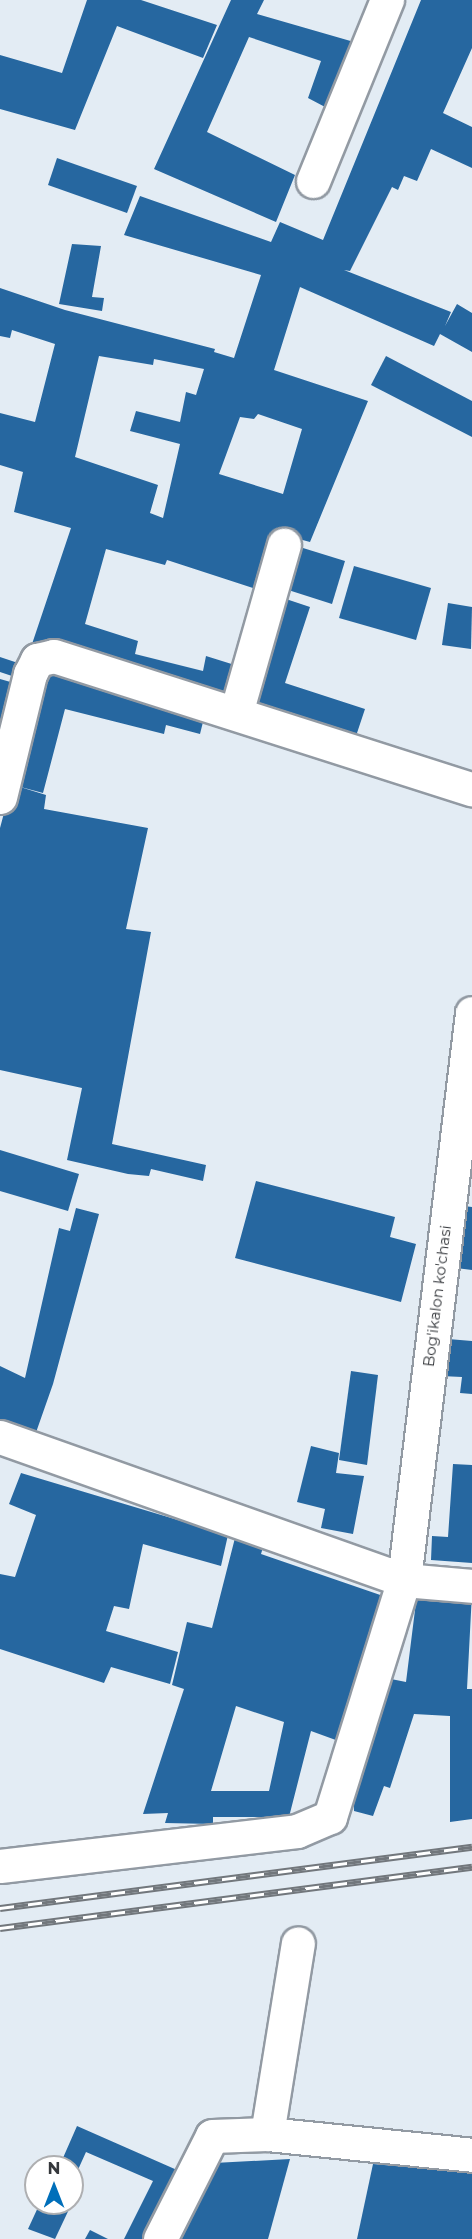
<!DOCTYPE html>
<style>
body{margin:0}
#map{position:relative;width:472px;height:2239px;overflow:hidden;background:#e3ecf4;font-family:Montserrat,sans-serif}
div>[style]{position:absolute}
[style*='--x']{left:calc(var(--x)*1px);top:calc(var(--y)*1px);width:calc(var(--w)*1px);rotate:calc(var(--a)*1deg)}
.building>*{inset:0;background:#2667a0}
.roads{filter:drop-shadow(2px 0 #929aa3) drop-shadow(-2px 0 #929aa3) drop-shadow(0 2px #929aa3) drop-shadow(0 -2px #929aa3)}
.minor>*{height:33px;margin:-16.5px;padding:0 16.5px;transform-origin:16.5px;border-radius:16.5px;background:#fff}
.rail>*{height:7px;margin-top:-3.5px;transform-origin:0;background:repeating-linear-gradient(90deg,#fff 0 14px,#72777c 0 28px);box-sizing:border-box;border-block:2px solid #72777c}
span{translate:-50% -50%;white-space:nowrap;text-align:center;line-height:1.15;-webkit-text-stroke:6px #fff;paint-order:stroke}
.street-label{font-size:15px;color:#35383c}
.north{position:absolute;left:24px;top:2155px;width:60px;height:60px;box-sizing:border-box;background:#fff;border:2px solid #aeafb1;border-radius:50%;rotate:0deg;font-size:16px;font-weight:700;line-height:24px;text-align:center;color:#35383c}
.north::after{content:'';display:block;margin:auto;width:21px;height:27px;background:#006fba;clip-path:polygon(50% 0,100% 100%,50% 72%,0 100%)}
</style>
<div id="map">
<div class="building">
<i style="clip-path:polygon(87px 0,141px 0,217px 25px,203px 58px,117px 26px,75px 130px,0 109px,0 55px,62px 73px)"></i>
<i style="clip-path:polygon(231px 0,264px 0,257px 14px,354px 42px,327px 108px,308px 98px,321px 61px,249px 37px,207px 132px,295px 175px,276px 222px,154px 169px)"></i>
<i style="clip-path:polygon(evenodd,421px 0,472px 0,472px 48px,443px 113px,472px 127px,472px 168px,431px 149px,417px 181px,404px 176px,398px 190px,392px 187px,350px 271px,344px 270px,451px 312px,445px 326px,457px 304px,472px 313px,472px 352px,440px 334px,434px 346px,300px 287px,274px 370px,368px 401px,310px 542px,273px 532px,265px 592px,167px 560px,165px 565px,106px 549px,85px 624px,138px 641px,135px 654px,203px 671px,206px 656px,238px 666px,231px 702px,31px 647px,71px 528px,14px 512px,23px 472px,0 465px,0 413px,35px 422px,55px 344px,12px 330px,10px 338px,0 336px,0 288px,65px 310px,215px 349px,214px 352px,234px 358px,261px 275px,124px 235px,140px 196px,271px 242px,280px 222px,323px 240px,421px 0,99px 356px,153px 365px,154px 359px,204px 369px,196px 395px,186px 392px,180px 422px,136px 411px,130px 431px,180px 444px,163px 518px,150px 513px,158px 485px,75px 457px,99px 356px,421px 0,258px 414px,302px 429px,283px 494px,219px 474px,240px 417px,254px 419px,258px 414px)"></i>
<i style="clip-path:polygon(57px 158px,137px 186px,127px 213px,48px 185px)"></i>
<i style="clip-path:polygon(72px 244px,101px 246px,92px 297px,104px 298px,102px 311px,59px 304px)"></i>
<i style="clip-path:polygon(386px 356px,472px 401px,472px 437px,371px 385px)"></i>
<i style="clip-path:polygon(303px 548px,345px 561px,332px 604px,282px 588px)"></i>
<i style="clip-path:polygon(354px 566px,431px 588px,416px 640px,339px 618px)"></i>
<i style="clip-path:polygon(280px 597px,310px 607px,285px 683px,365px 709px,353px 745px,243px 709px)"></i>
<i style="clip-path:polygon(448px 603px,472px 607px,471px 649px,442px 645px)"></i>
<i style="clip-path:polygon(0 657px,18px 663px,15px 677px,0 672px)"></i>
<i style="clip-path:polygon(43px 668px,206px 710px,200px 734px,166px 725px,164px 734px,65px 709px,43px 793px,17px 786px,46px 795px,44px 809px,148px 828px,126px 929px,151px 932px,112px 1144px,206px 1165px,203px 1181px,151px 1169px,149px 1176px,128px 1174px,67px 1160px,82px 1088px,0 1070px,0 828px)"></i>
<i style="clip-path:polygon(0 679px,14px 683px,0 732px)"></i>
<i style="clip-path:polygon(0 1150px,79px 1174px,68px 1211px,0 1191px)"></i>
<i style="clip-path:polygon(256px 1181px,395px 1217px,390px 1237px,416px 1244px,401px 1302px,235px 1258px)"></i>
<i style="clip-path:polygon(464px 1206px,472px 1207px,472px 1270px,456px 1268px)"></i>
<i style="clip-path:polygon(76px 1208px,99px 1214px,53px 1384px,33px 1441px,0 1427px,0 1366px,25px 1378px,59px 1228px,70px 1231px)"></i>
<i style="clip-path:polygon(448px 1339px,472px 1341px,472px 1394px,460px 1393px,462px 1377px,441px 1376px)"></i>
<i style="clip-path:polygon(351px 1371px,378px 1375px,367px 1465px,339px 1460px)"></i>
<i style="clip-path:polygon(311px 1446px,339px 1453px,336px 1473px,364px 1476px,353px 1534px,321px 1528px,325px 1509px,297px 1502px)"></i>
<i style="clip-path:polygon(453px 1464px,472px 1465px,472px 1563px,431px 1560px,432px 1536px,448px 1537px)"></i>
<i style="clip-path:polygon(21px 1473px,228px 1535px,221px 1566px,143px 1544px,129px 1609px,114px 1606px,106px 1631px,178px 1652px,170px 1684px,111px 1667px,104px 1683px,0 1649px,0 1574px,15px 1577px,36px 1515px,9px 1504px)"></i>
<i style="clip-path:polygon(evenodd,236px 1534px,264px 1544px,261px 1554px,389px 1598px,344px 1743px,311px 1731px,289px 1817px,213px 1817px,213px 1824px,165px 1823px,168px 1813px,143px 1814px,184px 1689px,172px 1685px,187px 1622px,212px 1628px,236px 1534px,236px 1706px,284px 1722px,269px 1791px,211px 1791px,236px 1706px)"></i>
<i style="clip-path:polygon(418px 1586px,472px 1593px,467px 1689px,472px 1689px,472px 1819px,450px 1822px,450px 1716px,414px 1714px,390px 1788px,384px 1786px,373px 1816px,354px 1811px,353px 1789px,391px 1679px,406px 1682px)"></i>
<i style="clip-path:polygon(77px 2126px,177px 2170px,154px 2239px,124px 2239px,153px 2181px,86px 2152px,72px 2183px,72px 2167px,59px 2167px)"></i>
<i style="clip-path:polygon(290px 2159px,268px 2239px,173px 2239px,214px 2163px)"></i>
<i style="clip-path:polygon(373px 2164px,472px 2173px,472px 2239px,357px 2239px)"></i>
<i style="clip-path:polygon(40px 2203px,72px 2203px,55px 2239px,28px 2229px)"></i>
<i style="clip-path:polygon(90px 2230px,108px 2239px,85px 2239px)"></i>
</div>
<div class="roads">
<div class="minor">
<i style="--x:313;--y:181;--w:196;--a:-67.8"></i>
<i style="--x:236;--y:713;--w:175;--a:-74.1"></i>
<i style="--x:0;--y:797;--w:127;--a:-76.3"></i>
<i style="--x:30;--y:674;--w:16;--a:-63"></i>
<i style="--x:37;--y:660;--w:17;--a:-13"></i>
<i style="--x:54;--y:656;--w:439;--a:17.7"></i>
<i style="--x:0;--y:1437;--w:429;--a:19.5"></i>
<i style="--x:404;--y:1580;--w:68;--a:5"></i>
<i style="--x:0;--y:1866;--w:299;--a:-6.7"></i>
<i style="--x:297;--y:1831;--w:36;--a:-23"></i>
<i style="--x:330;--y:1817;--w:248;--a:-72.7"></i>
<i style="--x:404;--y:1580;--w:571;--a:-83.16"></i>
<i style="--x:267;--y:2134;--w:193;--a:-80.8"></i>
<i style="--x:160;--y:2239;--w:115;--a:-63.2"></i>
<i style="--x:212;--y:2136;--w:55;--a:-2.1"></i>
<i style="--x:267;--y:2134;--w:206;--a:5.8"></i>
</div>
</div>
<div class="rail">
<i style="--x:0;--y:1908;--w:476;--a:-7.4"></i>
<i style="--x:0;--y:1928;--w:476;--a:-7.4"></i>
</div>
<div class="street-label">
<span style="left:437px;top:1296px;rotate:-83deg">Bog'ikalon ko'chasi</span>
</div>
<div class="north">N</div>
</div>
